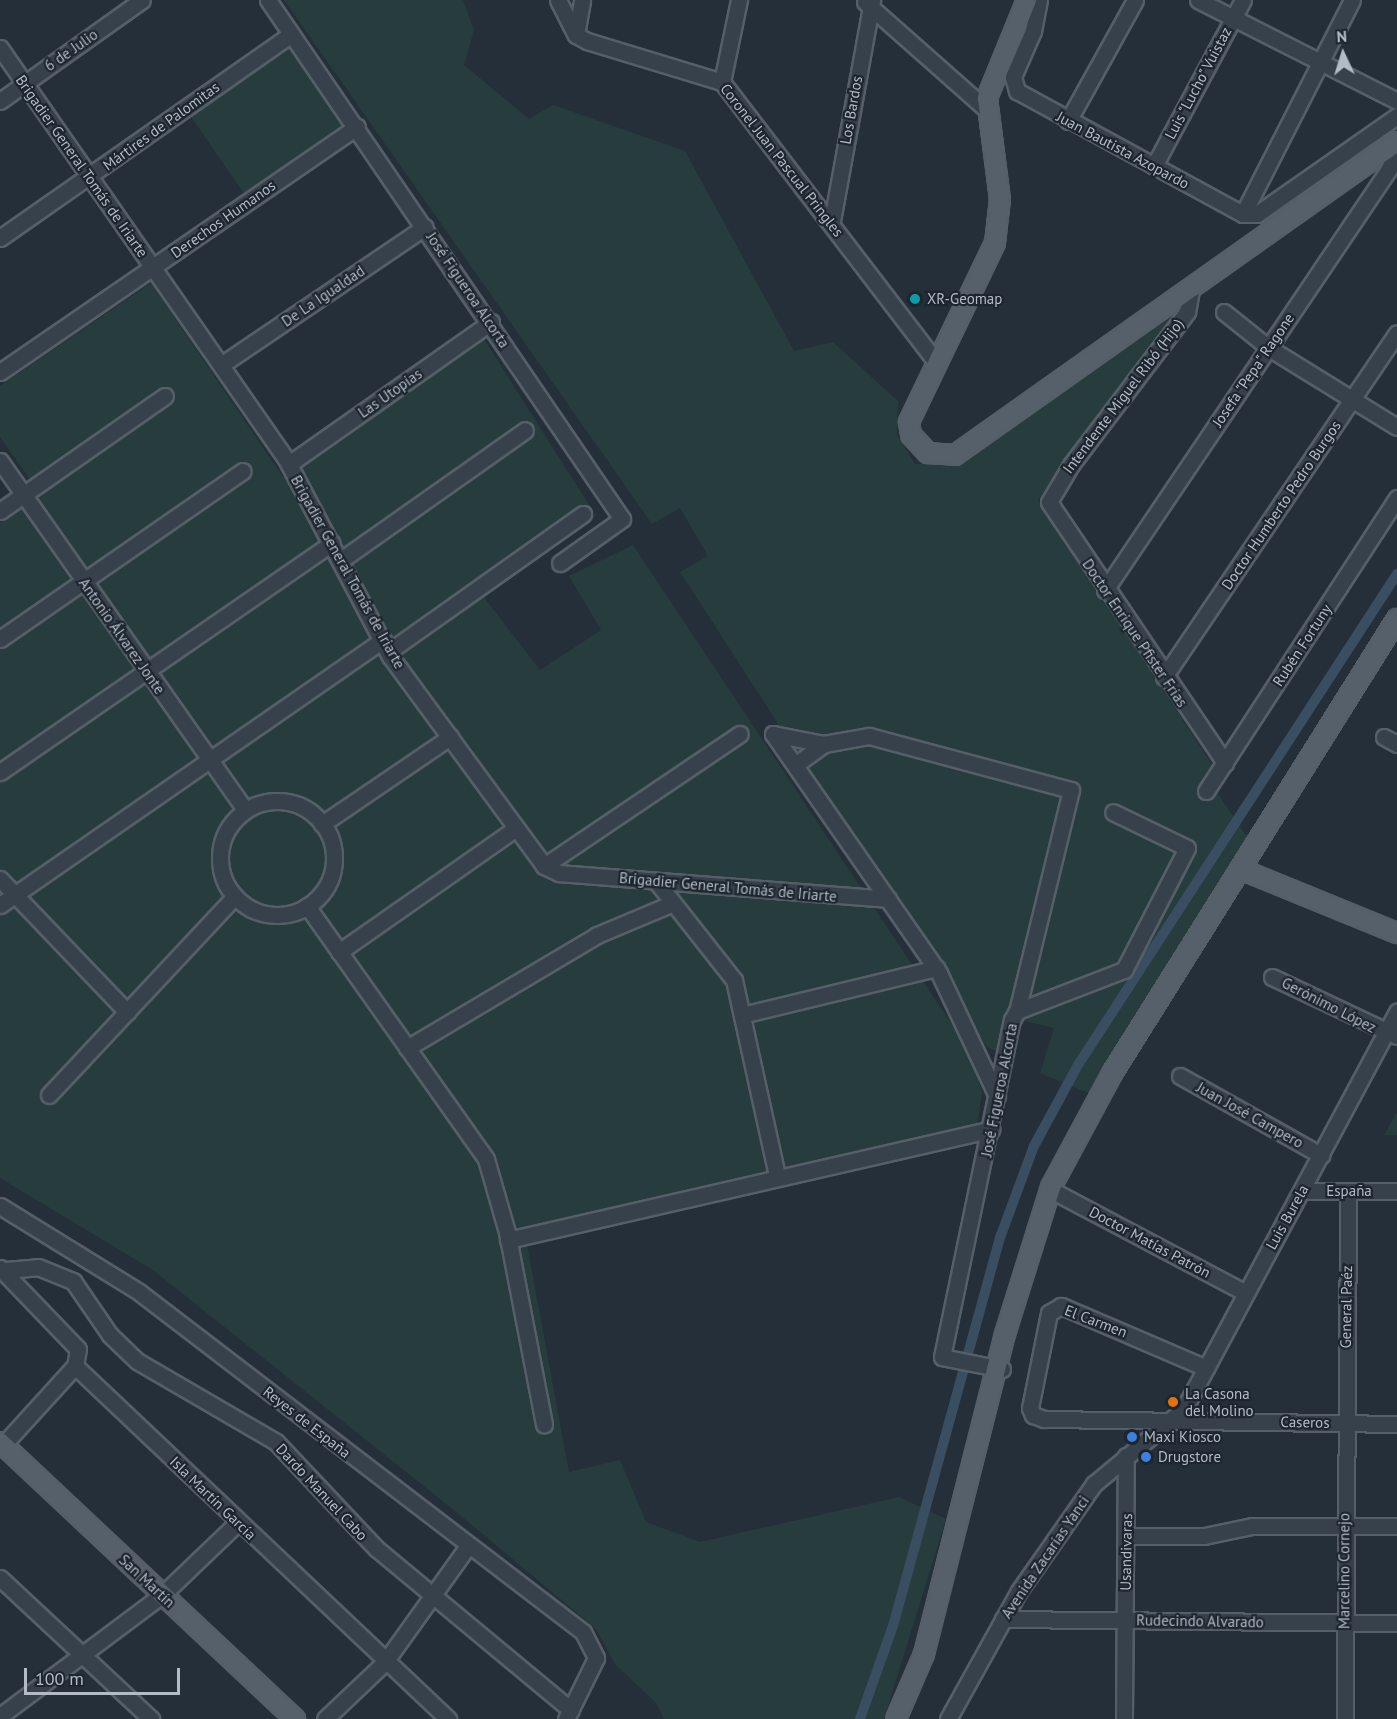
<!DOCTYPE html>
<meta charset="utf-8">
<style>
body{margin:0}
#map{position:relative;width:1397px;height:1719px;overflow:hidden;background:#242f3a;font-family:"PT Sans",sans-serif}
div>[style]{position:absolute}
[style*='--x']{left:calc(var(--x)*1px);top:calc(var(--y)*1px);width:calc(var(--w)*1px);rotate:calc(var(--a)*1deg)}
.green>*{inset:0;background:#273c3c}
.canal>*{height:10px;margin:-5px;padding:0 5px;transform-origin:5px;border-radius:5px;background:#3a4e62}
.roads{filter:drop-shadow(2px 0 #565f68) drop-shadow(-2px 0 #565f68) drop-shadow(0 2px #565f68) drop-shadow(0 -2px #565f68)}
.minor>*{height:15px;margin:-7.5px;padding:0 7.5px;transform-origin:7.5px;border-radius:7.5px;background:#37414b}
.minor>.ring{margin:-7.5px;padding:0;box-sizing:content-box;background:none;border:15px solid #37414b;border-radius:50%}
.major>*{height:18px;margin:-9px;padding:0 9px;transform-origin:9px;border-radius:9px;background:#55606b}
.dots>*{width:16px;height:16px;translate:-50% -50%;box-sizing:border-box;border:3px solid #1d262f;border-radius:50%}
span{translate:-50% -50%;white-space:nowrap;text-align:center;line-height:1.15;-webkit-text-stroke:4.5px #1d262f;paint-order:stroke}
.street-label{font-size:15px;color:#b3bcc6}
.poi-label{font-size:15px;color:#b3bcc6}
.left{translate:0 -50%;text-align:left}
.north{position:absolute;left:1313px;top:24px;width:60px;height:60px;-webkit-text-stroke:4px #1d262f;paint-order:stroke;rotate:356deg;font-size:16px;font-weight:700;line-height:24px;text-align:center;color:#b3bcc6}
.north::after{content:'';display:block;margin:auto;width:21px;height:27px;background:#b3bcc6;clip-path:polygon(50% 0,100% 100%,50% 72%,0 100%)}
.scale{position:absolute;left:24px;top:1668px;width:156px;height:27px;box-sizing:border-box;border:3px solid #b3bcc6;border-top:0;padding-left:8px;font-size:18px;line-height:21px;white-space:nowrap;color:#b3bcc6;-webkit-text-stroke:4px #1d262f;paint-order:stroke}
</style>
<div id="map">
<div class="green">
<i style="clip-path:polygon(284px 0,463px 0,474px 30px,464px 65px,529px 119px,553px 105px,685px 151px,794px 351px,833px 342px,898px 401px,897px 435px,915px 464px,955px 463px,1175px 312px,1038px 500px,1219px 775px,1214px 788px,1252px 844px,1096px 1096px,1040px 1073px,1054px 1028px,1021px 1020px,1010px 1058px,987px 1047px,680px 572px,708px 556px,680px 508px,652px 524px)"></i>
<i style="clip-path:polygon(291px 34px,357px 127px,249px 201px,185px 108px)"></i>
<i style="clip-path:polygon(151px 283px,283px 477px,484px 339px,596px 516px,483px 596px,540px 670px,601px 630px,569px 576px,633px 545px,972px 1055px,982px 1094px,975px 1138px,526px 1239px,569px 1472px,620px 1460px,646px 1522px,700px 1542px,899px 1497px,946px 1519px,884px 1719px,664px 1719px,656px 1703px,615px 1664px,596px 1629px,455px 1511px,153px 1270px,0 1178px,0 523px,40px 494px,0 437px,0 386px)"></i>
<i style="clip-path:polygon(1397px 1112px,1397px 1135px,1384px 1135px)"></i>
</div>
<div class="canal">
<i style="--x:860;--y:1719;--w:99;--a:-70.5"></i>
<i style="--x:893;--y:1626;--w:406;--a:-74.6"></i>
<i style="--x:1001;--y:1235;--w:95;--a:-69.7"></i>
<i style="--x:1034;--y:1146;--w:92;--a:-61.5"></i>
<i style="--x:1078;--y:1065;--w:586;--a:-56.99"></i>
</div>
<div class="roads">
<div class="minor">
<i style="--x:268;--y:0;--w:628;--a:55.7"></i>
<i style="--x:622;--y:519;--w:76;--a:144.6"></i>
<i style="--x:558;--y:0;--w:39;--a:63"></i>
<i style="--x:576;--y:35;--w:13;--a:29"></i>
<i style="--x:587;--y:41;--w:141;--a:16.9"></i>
<i style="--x:722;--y:82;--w:352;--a:52.6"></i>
<i style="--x:1039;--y:0;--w:32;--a:101"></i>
<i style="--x:1033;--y:31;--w:50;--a:113.5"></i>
<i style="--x:1013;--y:77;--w:15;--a:74"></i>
<i style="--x:1017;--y:91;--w:257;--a:28.6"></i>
<i style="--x:1198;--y:0;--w:223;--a:26.9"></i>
<i style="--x:865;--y:2;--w:163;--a:41.5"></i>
<i style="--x:576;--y:35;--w:36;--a:-80"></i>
<i style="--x:0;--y:48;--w:501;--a:55.17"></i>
<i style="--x:286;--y:459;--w:223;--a:62.2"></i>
<i style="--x:390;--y:656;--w:260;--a:53.7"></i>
<i style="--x:544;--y:866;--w:17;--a:25"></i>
<i style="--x:559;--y:873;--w:330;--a:4.5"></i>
<i style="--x:722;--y:82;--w:84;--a:-78.3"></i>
<i style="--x:0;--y:101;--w:174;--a:-35.4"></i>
<i style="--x:1068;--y:121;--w:138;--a:-61"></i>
<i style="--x:1154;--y:166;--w:188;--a:-61.8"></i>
<i style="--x:1243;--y:214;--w:240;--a:-63"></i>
<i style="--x:1243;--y:214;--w:14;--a:0"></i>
<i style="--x:1257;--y:214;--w:171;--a:-35"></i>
<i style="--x:832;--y:221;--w:225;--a:-79.7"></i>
<i style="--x:0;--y:238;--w:355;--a:-35"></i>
<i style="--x:1191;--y:290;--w:22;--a:100"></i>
<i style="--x:1187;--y:312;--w:192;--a:127.2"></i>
<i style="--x:1071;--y:465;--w:43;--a:120.7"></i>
<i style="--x:1049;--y:502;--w:315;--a:56"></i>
<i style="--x:1224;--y:312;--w:58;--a:38.7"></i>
<i style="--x:1269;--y:348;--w:150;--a:31.7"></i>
<i style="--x:221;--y:365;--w:246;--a:-34.1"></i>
<i style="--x:0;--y:372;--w:433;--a:-34.5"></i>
<i style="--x:0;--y:461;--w:426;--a:54.9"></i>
<i style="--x:289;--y:464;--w:247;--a:-35.1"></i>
<i style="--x:0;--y:511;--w:201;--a:-34.9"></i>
<i style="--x:341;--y:560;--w:225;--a:-35.2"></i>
<i style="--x:1105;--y:590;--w:508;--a:-56"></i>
<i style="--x:1389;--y:169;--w:22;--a:-69"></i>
<i style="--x:0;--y:639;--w:295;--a:-34.7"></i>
<i style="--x:388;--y:652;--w:239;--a:-35.3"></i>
<i style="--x:1164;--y:677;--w:415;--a:-55.9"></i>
<i style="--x:1384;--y:737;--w:15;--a:28"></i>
<i style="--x:824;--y:744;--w:52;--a:-168.9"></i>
<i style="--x:773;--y:734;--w:291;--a:55.2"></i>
<i style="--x:939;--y:973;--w:136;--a:64.8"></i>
<i style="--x:795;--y:765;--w:36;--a:-36"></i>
<i style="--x:824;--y:744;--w:46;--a:-10.1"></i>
<i style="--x:869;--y:736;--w:209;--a:15"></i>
<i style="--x:1071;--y:790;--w:228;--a:103.7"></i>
<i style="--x:0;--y:772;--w:403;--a:-34.6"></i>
<i style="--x:1206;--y:791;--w:350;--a:-56.9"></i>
<i class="ring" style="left:220px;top:801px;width:99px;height:99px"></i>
<i style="--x:322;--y:824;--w:155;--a:-34.2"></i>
<i style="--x:544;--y:866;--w:236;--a:-34"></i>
<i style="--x:0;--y:879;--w:184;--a:46.3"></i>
<i style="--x:656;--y:881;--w:126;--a:51.8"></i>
<i style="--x:734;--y:980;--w:201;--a:77.6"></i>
<i style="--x:0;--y:905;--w:466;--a:-34.7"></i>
<i style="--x:307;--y:906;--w:310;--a:54.7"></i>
<i style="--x:486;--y:1159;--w:76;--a:74"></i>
<i style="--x:507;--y:1232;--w:196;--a:79.1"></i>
<i style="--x:339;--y:952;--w:216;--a:-35"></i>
<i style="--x:1272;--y:977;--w:138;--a:25.3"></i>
<i style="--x:742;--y:1015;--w:200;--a:-13.6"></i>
<i style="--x:407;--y:1048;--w:221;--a:-30.7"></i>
<i style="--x:597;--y:935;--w:82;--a:-22.8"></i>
<i style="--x:1180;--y:1076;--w:162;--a:29.3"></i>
<i style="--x:49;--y:1095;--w:272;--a:-46.9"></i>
<i style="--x:1302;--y:1191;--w:95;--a:0"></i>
<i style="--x:1055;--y:1192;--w:214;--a:27.9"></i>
<i style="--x:0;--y:1206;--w:163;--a:31.7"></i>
<i style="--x:139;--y:1292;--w:559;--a:37.44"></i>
<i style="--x:583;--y:1632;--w:29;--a:63"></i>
<i style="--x:596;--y:1658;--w:68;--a:116.2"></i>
<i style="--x:508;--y:1240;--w:496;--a:-12.9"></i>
<i style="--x:0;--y:1268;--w:112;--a:46.1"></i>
<i style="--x:78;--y:1349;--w:17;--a:100"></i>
<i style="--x:75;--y:1366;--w:514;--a:43.42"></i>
<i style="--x:6;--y:1270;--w:32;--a:-5"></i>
<i style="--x:38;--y:1267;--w:38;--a:22"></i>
<i style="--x:73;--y:1281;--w:65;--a:55.6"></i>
<i style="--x:110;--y:1335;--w:37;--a:44"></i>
<i style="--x:137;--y:1361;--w:161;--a:30.2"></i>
<i style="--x:276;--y:1442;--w:147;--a:46.7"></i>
<i style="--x:377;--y:1549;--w:252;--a:39.7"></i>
<i style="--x:1206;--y:1368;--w:158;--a:-156.8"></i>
<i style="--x:1061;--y:1306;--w:14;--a:150"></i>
<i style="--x:1049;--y:1313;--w:97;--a:101.3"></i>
<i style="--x:1030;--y:1408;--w:8;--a:67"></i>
<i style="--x:1033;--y:1415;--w:12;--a:20"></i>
<i style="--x:1044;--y:1419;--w:353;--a:0.8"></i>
<i style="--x:1002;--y:1369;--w:61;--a:-168.7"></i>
<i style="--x:942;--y:1357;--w:344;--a:-78.3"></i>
<i style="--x:1012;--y:1020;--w:10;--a:-61"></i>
<i style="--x:1017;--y:1011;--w:115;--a:-21"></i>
<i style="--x:1124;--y:970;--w:137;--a:-62.7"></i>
<i style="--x:1187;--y:848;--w:82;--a:-154.1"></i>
<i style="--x:3;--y:1445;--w:107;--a:-47.7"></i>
<i style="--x:1126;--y:1536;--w:78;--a:0"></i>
<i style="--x:1204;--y:1536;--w:49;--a:-11.8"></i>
<i style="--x:1252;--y:1526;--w:145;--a:0"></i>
<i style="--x:0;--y:1578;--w:207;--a:43"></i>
<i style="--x:1003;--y:1619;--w:394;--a:0.6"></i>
<i style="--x:0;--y:1716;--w:202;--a:-36.8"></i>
<i style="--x:162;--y:1595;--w:105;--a:-43.8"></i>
<i style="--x:325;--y:1719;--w:83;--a:-43.5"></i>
<i style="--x:385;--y:1662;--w:143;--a:-54.4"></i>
<i style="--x:948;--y:1719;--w:146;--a:-61"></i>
<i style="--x:1019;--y:1591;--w:131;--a:-55"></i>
<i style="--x:1094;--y:1484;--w:117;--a:-39.8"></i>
<i style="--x:1184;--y:1409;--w:451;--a:-61.8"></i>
<i style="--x:1124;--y:1719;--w:263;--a:-89.6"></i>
<i style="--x:1345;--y:1719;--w:527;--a:-89.67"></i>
</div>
<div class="major">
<i style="--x:1027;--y:0;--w:106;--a:112.2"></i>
<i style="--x:987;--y:98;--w:102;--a:82.7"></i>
<i style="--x:1000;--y:199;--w:44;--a:96.5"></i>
<i style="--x:995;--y:243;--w:199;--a:115.7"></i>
<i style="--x:909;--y:422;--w:13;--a:81"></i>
<i style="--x:911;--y:435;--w:25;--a:47"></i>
<i style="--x:928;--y:453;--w:27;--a:4"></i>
<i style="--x:955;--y:455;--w:542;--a:-35.3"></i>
<i style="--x:1240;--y:869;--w:170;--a:22.2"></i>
<i style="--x:0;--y:1442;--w:405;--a:43.2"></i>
<i style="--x:896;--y:1719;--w:71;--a:-66.7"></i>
<i style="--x:924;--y:1654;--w:330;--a:-75.8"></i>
<i style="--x:1005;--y:1334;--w:154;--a:-72.6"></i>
<i style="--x:1051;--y:1187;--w:131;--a:-61.7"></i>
<i style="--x:1113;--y:1072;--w:535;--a:-57.92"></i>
</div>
</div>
<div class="dots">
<i style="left:915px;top:299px;background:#0f9aa8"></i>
<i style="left:1173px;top:1402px;background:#e8710a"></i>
<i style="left:1132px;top:1437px;background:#3f7fe0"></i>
<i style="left:1146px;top:1457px;background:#3f7fe0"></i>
</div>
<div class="street-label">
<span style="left:71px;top:50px;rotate:-35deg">6 de Julio</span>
<span style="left:1198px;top:83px;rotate:-62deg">Luis "Lucho" Vuistaz</span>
<span style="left:851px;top:110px;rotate:-80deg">Los Bardos</span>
<span style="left:161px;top:126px;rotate:-36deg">Mártires de Palomitas</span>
<span style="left:1123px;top:150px;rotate:28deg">Juan Bautista Azopardo</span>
<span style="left:782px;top:160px;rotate:52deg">Coronel Juan Pascual Pringles</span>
<span style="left:82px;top:166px;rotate:55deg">Brigadier General Tomás de Iriarte</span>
<span style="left:223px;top:219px;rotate:-35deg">Derechos Humanos</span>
<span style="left:468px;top:290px;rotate:56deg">José Figueroa Alcorta</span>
<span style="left:323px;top:296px;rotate:-34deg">De La Igualdad</span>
<span style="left:1253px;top:370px;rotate:-56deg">Josefa "Pepa" Ragone</span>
<span style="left:390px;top:393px;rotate:-35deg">Las Utopías</span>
<span style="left:1123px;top:396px;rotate:-53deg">Intendente Miguel Ribó (Hijo)</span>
<span style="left:1281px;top:505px;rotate:-56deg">Doctor Humberto Pedro Burgos</span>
<span style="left:348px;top:572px;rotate:61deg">Brigadier General Tomás de Iriarte</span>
<span style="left:1135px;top:633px;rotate:56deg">Doctor Enrique Pfister Frías</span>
<span style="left:122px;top:636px;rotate:55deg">Antonio Álvarez Jonte</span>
<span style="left:1302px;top:645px;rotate:-57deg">Rubén Fortuny</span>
<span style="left:728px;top:887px;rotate:5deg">Brigadier General Tomás de Iriarte</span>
<span style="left:1329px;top:1005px;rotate:27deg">Gerónimo López</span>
<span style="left:999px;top:1090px;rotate:-79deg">José Figueroa Alcorta</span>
<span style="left:1250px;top:1115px;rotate:29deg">Juan José Campero</span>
<span style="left:1349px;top:1191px">España</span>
<span style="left:1287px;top:1217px;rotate:-61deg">Luis Burela</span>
<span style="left:1150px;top:1242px;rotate:28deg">Doctor Matías Patrón</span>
<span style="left:1346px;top:1307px;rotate:-89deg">General Paéz</span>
<span style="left:1096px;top:1321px;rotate:21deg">El Carmen</span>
<span style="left:307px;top:1422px;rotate:38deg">Reyes de España</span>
<span style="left:1305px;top:1422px;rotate:1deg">Caseros</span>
<span style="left:322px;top:1492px;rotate:47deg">Dardo Manuel Cabo</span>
<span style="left:213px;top:1498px;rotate:44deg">Isla Martín García</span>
<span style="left:1126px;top:1552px;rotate:-89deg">Usandivaras</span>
<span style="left:1045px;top:1557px;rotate:-56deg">Avenida Zacarías Yanci</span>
<span style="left:1344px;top:1571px;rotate:-90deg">Marcelino Cornejo</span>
<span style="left:147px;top:1581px;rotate:43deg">San Martín</span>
<span style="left:1200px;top:1621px;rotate:1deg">Rudecindo Alvarado</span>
</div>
<div class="poi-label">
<span class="left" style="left:927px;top:299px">XR-Geomap</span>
<span class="left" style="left:1185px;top:1402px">La Casona<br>del Molino</span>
<span class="left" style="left:1144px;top:1437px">Maxi Kiosco</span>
<span class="left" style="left:1158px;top:1457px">Drugstore</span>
</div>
<div class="north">N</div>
<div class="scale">100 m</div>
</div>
